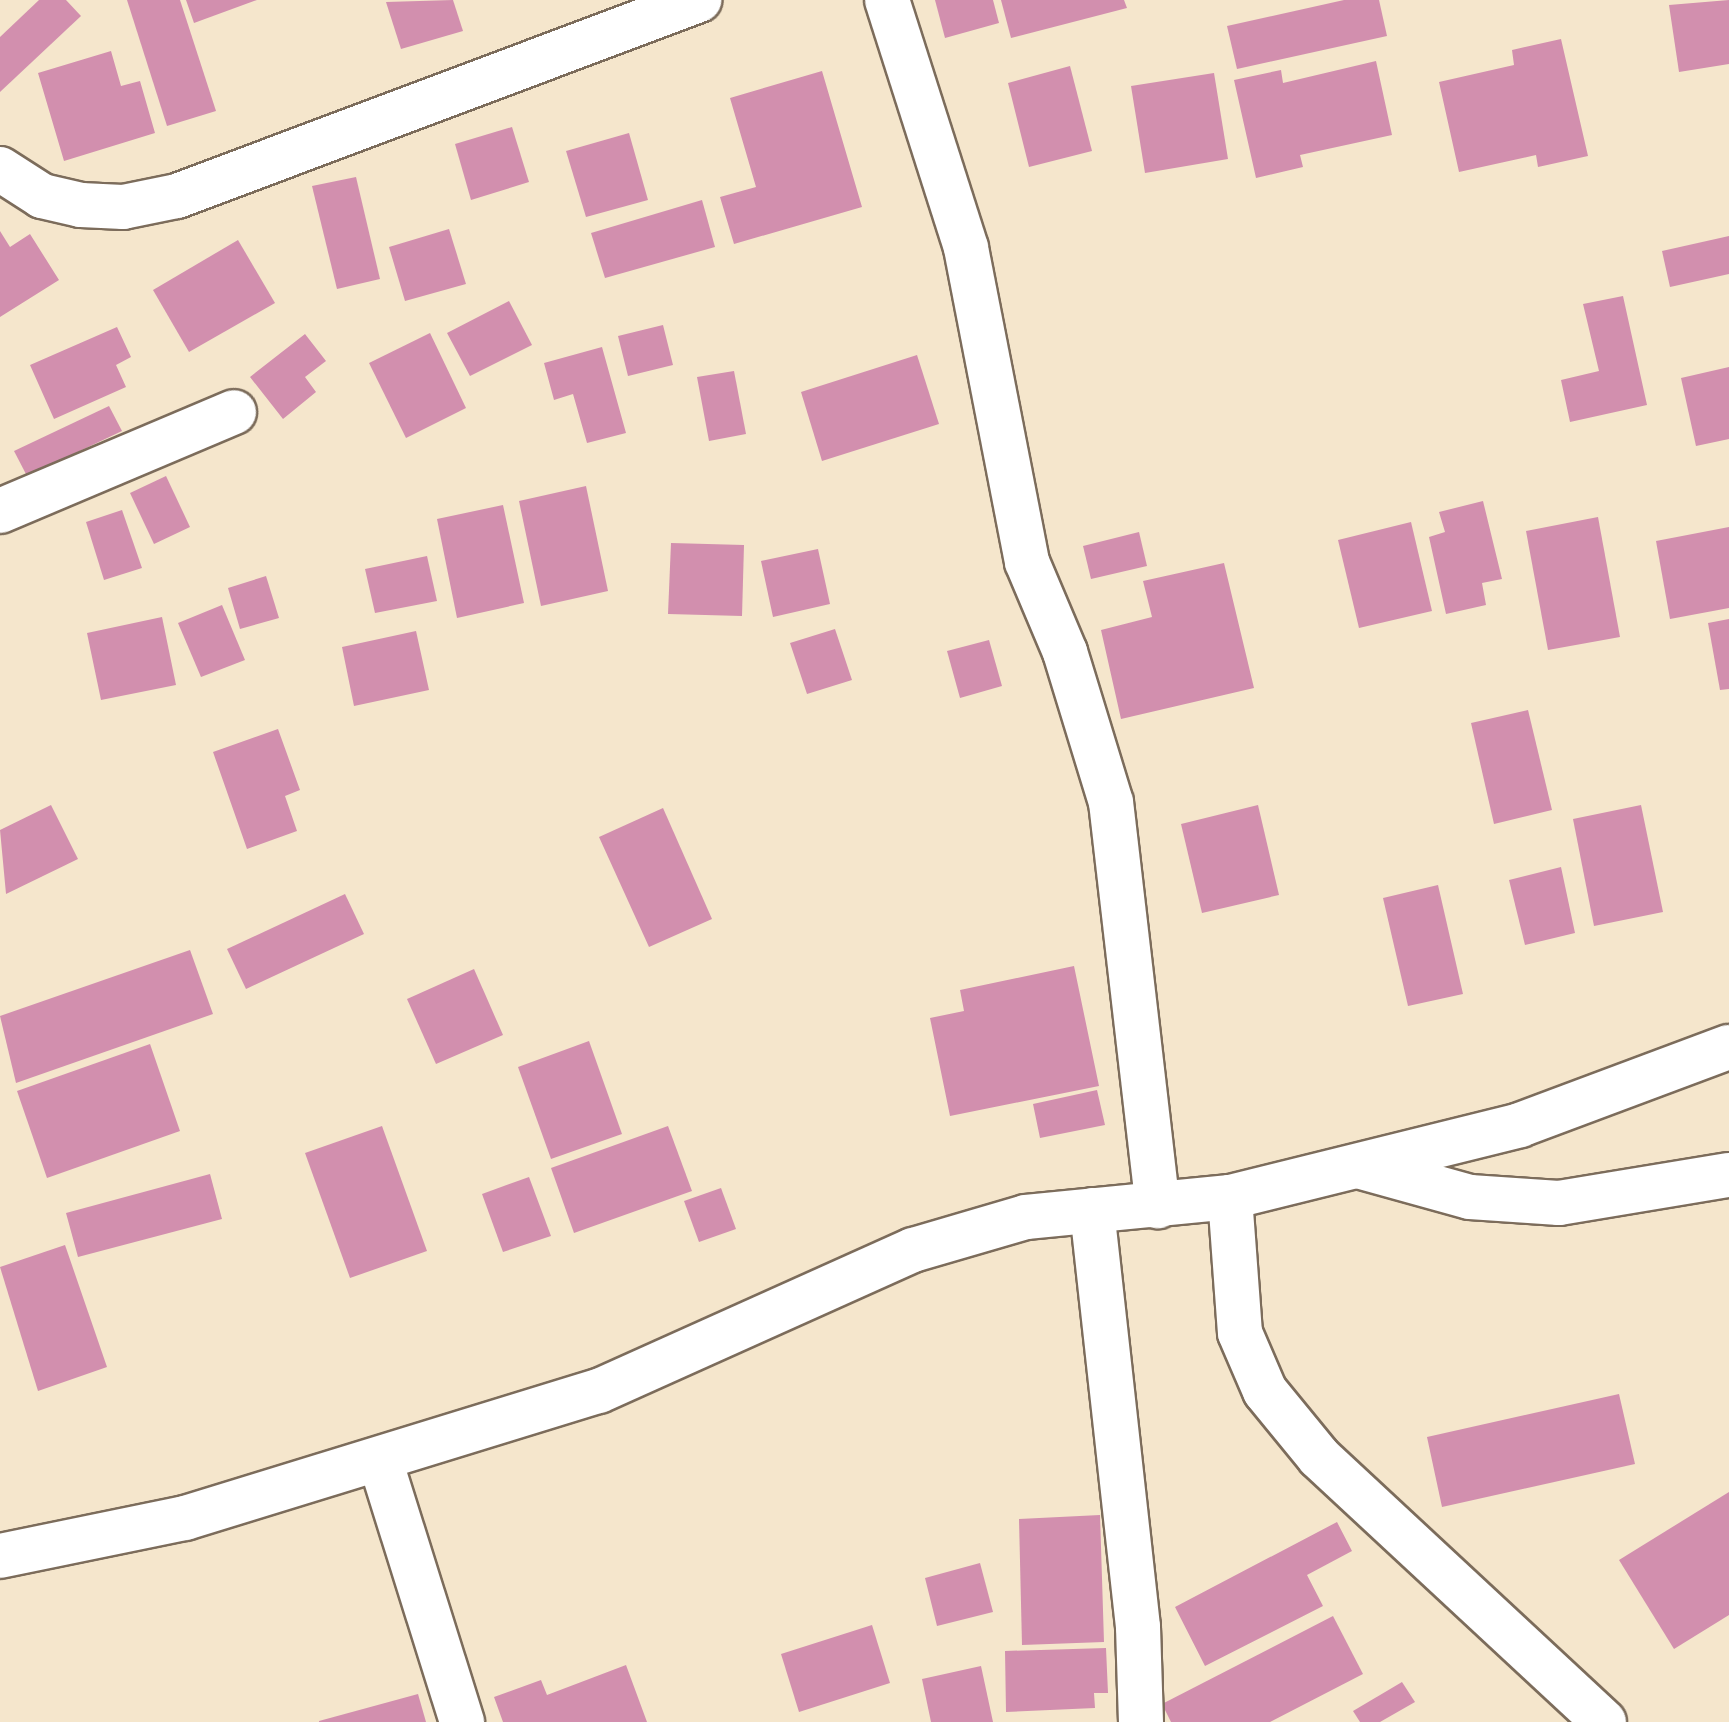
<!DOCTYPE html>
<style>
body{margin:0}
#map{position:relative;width:1729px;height:1722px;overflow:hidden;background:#f5e6cc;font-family:"Indie Flower",sans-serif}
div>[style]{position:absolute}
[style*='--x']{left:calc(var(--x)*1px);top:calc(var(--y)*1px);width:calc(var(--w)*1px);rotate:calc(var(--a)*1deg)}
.building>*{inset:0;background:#d28fae}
.roads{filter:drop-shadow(2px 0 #7c6c5b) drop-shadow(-2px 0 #7c6c5b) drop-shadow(0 2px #7c6c5b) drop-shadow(0 -2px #7c6c5b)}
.minor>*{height:44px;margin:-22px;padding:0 22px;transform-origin:22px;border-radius:22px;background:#fff}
span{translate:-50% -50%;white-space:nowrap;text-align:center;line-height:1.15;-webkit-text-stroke:8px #fcf5e5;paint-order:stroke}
</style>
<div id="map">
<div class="building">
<i style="clip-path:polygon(39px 0,66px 0,81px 16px,0 92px,0 37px)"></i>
<i style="clip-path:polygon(127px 0,180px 0,216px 111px,167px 126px)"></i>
<i style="clip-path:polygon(186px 0,257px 0,194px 23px)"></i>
<i style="clip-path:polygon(453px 0,463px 31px,401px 49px,386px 2px)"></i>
<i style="clip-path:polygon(935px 0,993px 0,999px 23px,945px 38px)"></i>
<i style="clip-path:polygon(1001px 0,1124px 0,1127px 8px,1011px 38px)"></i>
<i style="clip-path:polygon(1344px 0,1379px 0,1387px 36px,1237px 69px,1227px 26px)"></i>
<i style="clip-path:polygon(1729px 0,1729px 64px,1679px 72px,1669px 5px)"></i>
<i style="clip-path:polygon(1561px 39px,1588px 156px,1538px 167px,1536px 155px,1459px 172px,1439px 82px,1514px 65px,1512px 50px)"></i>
<i style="clip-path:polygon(111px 51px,121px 86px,140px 81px,155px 133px,64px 161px,38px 73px)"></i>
<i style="clip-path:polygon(1376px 61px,1392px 135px,1300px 155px,1303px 167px,1256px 178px,1234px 80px,1281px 70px,1283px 83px)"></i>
<i style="clip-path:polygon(1070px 66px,1092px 151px,1029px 167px,1008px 83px)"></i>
<i style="clip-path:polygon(822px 71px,862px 207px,734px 244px,720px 197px,756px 187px,730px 98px)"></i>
<i style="clip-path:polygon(1214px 73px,1228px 159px,1145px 173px,1131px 86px)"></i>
<i style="clip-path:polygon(512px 127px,529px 182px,471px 200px,455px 144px)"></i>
<i style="clip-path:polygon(629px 133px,648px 200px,586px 217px,566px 151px)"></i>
<i style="clip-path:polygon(356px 177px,380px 279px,337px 289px,312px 186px)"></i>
<i style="clip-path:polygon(702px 200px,715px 247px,605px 278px,591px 233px)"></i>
<i style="clip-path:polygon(449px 229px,466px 284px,405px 301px,389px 247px)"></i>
<i style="clip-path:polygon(0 231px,10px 247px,30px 234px,59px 280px,0 317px)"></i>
<i style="clip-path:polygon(1729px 236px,1729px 274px,1670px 287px,1662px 251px)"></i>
<i style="clip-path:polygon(238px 240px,275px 303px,189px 352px,153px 290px)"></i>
<i style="clip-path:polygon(1623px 296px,1647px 405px,1570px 422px,1561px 380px,1599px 371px,1583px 304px)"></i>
<i style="clip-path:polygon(509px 301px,532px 345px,470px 376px,447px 333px)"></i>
<i style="clip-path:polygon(663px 325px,673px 365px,628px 376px,618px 336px)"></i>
<i style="clip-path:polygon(117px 327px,131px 357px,116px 365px,126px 387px,54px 419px,30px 365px)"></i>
<i style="clip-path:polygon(430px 333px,466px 408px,406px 438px,369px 363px)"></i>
<i style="clip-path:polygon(305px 334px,326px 361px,305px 377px,316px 392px,283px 419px,250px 377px)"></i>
<i style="clip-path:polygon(602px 347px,626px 433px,587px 443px,573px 394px,554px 400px,544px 363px)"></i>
<i style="clip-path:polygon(917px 355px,939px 424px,822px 461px,801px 392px)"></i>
<i style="clip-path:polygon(1729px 367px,1729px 439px,1696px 446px,1681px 378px)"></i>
<i style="clip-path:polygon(734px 371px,746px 434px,709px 441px,697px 377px)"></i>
<i style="clip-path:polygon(109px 406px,122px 431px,27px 476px,14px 451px)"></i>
<i style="clip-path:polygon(166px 476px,190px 527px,154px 544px,130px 493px)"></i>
<i style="clip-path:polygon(586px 486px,608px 591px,541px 606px,519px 501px)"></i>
<i style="clip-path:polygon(1483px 501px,1502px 579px,1482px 583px,1486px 605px,1446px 614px,1429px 537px,1445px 532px,1439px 512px)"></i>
<i style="clip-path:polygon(503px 505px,524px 603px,457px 618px,437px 519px)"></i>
<i style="clip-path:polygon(122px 510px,142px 568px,104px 580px,86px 522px)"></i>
<i style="clip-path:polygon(1598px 517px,1620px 637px,1548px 650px,1526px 531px)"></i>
<i style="clip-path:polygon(1411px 522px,1432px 611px,1359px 628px,1338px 540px)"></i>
<i style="clip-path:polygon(1729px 527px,1729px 608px,1670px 619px,1656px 541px)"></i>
<i style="clip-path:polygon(1139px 532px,1147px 566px,1091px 579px,1083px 546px)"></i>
<i style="clip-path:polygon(671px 543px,744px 545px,742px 616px,668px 614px)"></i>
<i style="clip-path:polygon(818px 549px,830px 604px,773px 617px,761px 561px)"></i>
<i style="clip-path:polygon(427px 556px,437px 601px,375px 613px,365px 569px)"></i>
<i style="clip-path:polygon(1224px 563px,1254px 688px,1121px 719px,1101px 630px,1152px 617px,1143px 581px)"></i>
<i style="clip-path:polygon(266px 576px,279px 618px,240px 629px,228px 588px)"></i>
<i style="clip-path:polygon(222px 605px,245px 660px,201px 677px,178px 623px)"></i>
<i style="clip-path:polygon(162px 617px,176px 685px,101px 700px,87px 633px)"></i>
<i style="clip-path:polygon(1729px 619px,1729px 689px,1720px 690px,1708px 623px)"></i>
<i style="clip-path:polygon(835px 629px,852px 680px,807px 694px,790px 643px)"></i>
<i style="clip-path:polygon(416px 631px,429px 690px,354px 706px,342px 647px)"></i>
<i style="clip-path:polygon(989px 640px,1002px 686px,960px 698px,947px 651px)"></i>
<i style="clip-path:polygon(1528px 710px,1552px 810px,1494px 824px,1471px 723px)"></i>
<i style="clip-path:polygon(278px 729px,300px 790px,285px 796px,297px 831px,247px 849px,213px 752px)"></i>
<i style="clip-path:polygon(51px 805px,78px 859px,6px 894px,0 830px)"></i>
<i style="clip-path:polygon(1258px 805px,1279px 895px,1202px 913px,1181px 824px)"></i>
<i style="clip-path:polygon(1641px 805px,1663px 912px,1594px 926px,1573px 819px)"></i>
<i style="clip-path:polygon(663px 808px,712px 919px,649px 947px,599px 837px)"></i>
<i style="clip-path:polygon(1561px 867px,1575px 933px,1525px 945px,1509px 880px)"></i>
<i style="clip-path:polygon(1438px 885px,1463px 994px,1408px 1006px,1383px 898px)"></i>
<i style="clip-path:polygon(345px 894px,364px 934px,246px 989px,227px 949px)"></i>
<i style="clip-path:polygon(190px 950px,213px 1014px,16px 1083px,0 1016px)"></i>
<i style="clip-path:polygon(1074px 966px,1099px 1086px,950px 1116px,930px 1018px,964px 1011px,960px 990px)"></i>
<i style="clip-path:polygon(474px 969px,503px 1035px,436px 1064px,407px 999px)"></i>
<i style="clip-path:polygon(589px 1041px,622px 1134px,551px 1159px,518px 1067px)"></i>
<i style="clip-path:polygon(150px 1044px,180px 1131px,47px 1178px,17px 1091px)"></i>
<i style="clip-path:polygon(1097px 1090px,1105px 1125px,1040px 1138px,1033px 1104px)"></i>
<i style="clip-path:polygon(382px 1126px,427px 1251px,350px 1278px,305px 1153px)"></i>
<i style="clip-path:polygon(668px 1126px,692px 1191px,574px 1233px,551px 1168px)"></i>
<i style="clip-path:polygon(210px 1174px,222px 1219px,78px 1257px,66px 1213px)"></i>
<i style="clip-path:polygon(529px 1177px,551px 1236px,503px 1252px,482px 1194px)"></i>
<i style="clip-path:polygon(721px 1188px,736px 1229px,699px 1242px,684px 1201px)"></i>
<i style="clip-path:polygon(65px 1245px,107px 1367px,38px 1391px,0 1267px)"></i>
<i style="clip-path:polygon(1619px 1394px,1635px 1464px,1442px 1507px,1427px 1437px)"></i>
<i style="clip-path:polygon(1729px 1492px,1729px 1615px,1674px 1649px,1619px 1560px)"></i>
<i style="clip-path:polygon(1100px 1515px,1104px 1642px,1022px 1645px,1019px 1519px)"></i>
<i style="clip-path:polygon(1337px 1522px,1352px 1551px,1307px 1575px,1323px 1606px,1205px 1666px,1175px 1607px)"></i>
<i style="clip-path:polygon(980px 1563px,993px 1612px,937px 1626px,925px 1578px)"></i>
<i style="clip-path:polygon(1333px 1616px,1363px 1674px,1270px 1722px,1171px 1722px,1162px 1704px)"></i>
<i style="clip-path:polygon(872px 1625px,890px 1683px,799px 1712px,781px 1654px)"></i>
<i style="clip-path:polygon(1106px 1648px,1108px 1693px,1094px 1693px,1095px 1708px,1006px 1712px,1005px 1651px)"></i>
<i style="clip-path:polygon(626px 1665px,647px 1722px,503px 1722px,494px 1697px,541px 1680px,547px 1695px)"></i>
<i style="clip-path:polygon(981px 1666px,993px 1722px,931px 1722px,922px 1679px)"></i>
<i style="clip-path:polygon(1402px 1682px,1415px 1702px,1380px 1722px,1360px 1722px,1353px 1711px)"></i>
<i style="clip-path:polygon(418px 1694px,426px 1722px,319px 1722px,319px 1721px)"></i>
</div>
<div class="roads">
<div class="minor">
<i style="--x:887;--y:0;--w:260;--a:72.3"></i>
<i style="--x:966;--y:248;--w:320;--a:79"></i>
<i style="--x:1027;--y:562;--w:98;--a:67.1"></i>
<i style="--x:1065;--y:652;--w:157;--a:73"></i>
<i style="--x:1111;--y:802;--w:407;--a:83.4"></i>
<i style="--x:0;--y:169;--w:50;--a:32.7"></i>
<i style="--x:42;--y:196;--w:40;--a:13"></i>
<i style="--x:81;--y:205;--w:42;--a:2.7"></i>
<i style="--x:123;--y:207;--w:55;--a:-11.5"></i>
<i style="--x:177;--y:196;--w:558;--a:-20.58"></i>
<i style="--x:0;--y:511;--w:254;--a:-22.9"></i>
<i style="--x:1358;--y:1166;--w:116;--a:15.5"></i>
<i style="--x:1470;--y:1197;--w:89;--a:3.9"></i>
<i style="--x:1559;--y:1203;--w:172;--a:-9.4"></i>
<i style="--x:1230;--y:1197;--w:136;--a:85.8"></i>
<i style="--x:1240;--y:1333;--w:63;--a:66.7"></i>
<i style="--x:1265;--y:1391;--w:85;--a:50.7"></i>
<i style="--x:1319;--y:1457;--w:389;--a:42.9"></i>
<i style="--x:1092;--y:1210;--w:420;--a:83.7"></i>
<i style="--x:1138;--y:1627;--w:95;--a:88.2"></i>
<i style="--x:380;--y:1460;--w:275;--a:72.6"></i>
<i style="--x:0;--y:1556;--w:189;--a:-11.6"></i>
<i style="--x:185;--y:1518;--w:433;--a:-17.1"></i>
<i style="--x:599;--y:1391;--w:344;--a:-24.2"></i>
<i style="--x:913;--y:1250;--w:118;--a:-16.3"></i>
<i style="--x:1026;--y:1217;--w:205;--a:-5.6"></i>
<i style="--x:1230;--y:1197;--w:299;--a:-13.9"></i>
<i style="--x:1520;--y:1125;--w:223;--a:-20.5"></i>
</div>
</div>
</div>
